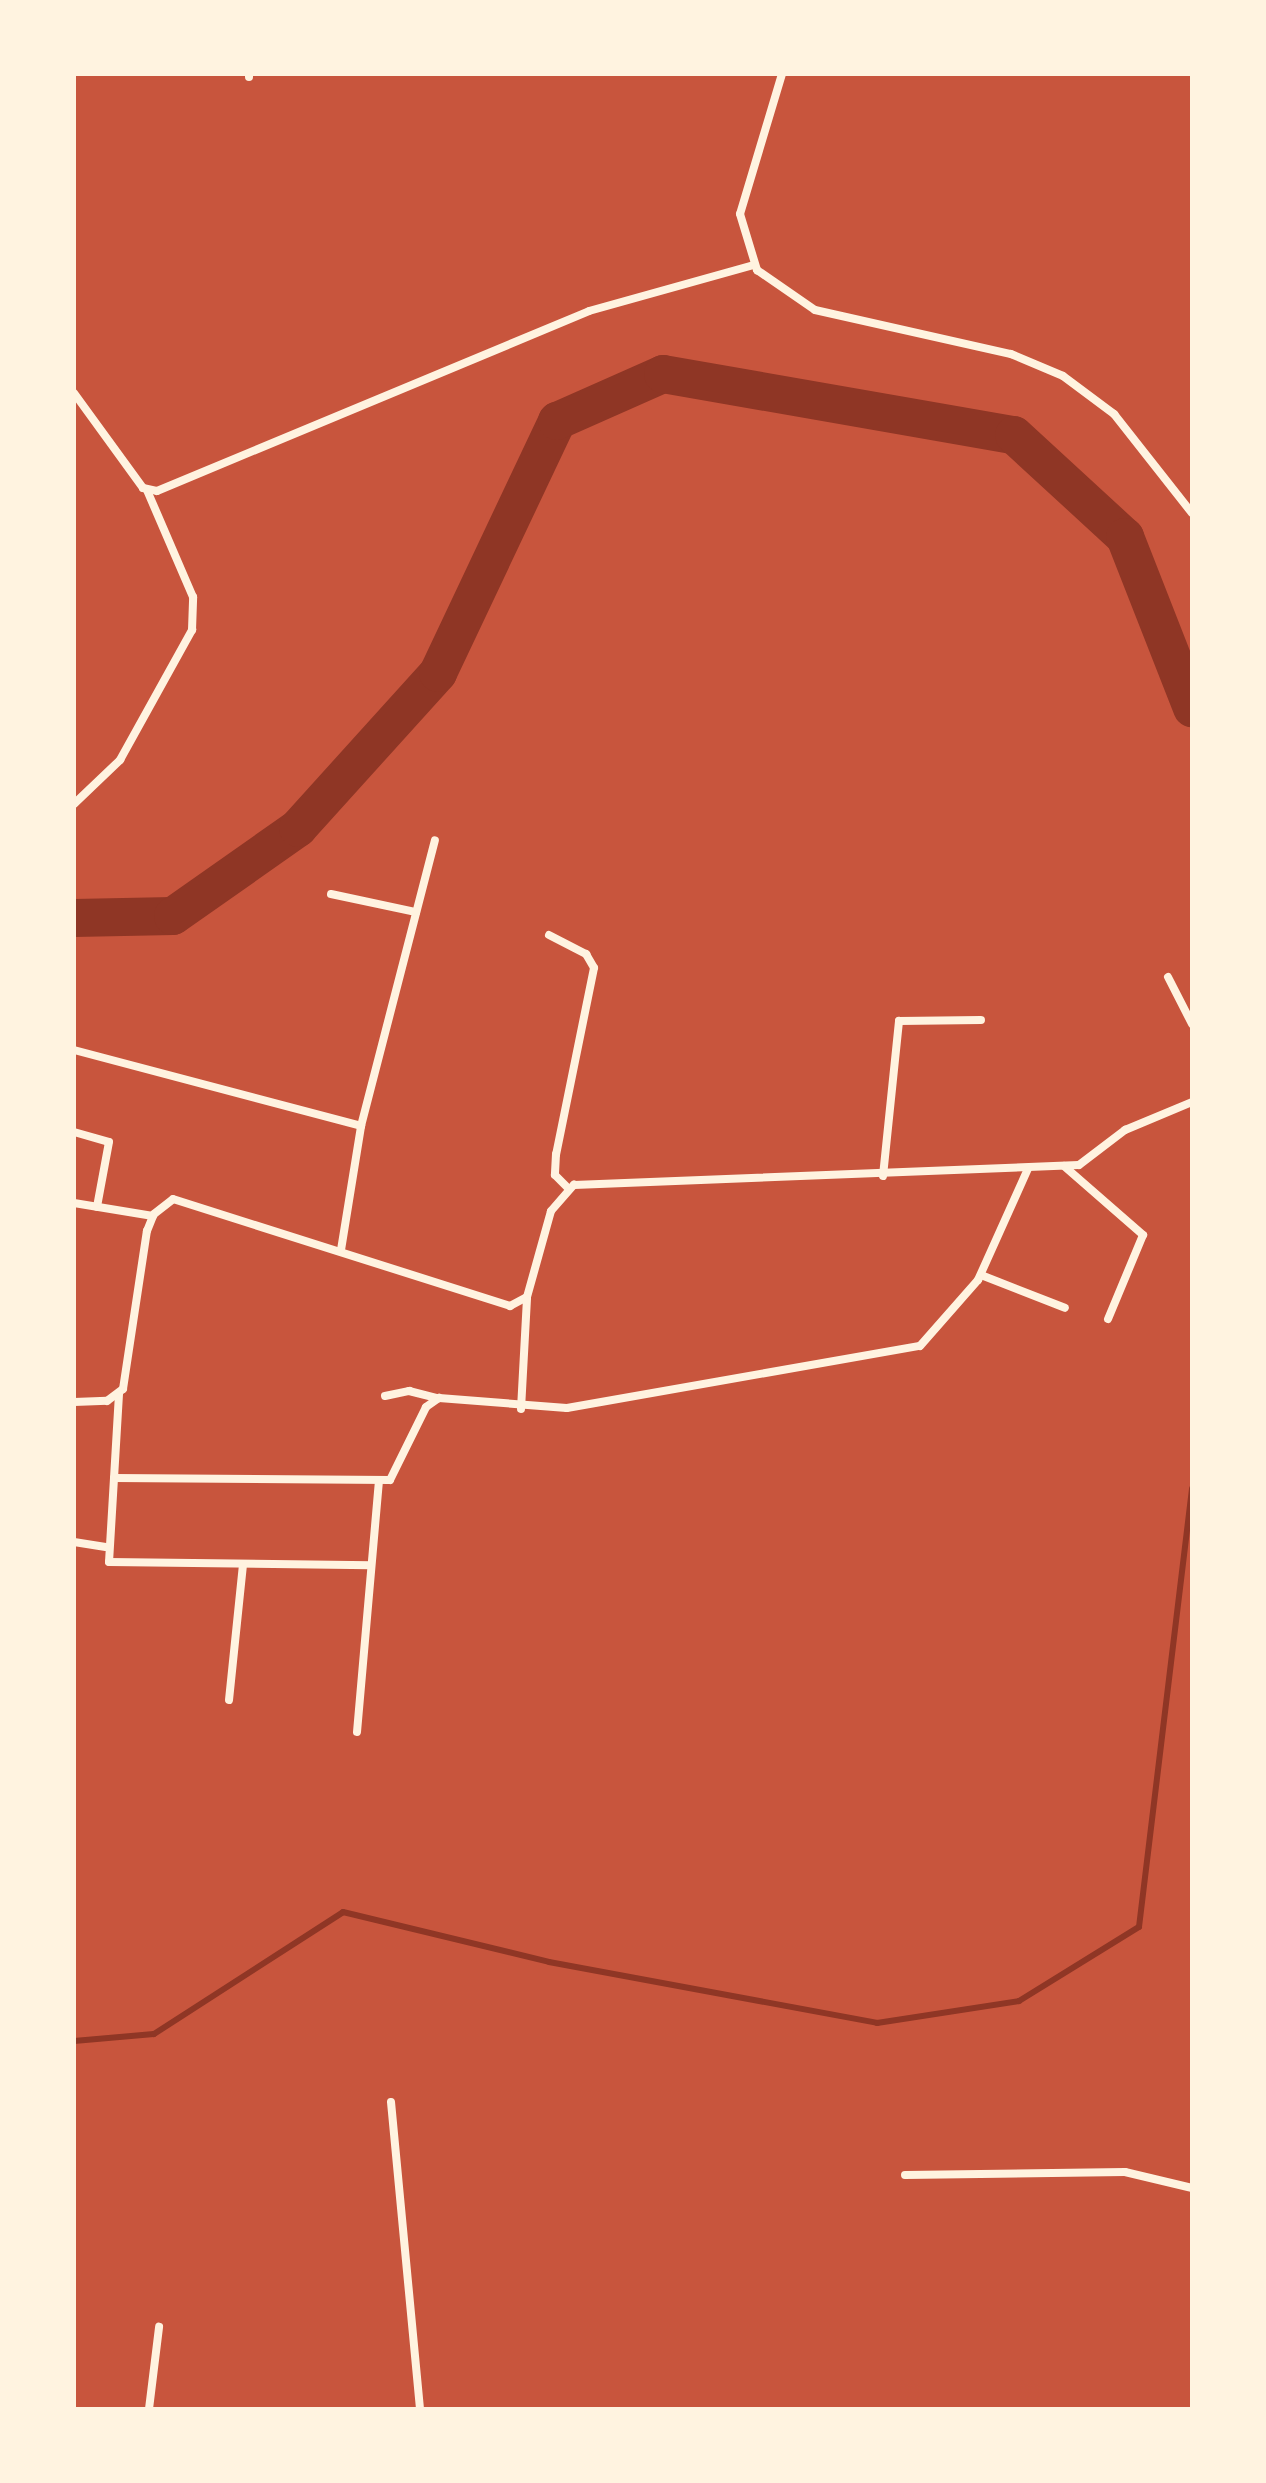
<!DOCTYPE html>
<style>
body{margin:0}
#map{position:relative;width:1266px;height:2483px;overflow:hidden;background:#c8553d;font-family:Rubik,sans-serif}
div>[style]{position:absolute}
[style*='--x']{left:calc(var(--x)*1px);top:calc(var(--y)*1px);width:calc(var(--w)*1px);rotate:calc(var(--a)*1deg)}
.stream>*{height:6px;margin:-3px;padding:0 3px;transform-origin:3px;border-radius:3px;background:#8f3625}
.river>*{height:38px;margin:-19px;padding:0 19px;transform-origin:19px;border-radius:19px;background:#8f3625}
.minor>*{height:8px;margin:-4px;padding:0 4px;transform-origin:4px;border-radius:4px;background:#fff3e0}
span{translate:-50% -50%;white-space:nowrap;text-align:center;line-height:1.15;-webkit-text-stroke:6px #fff3e0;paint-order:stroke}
.frame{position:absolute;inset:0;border:76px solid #fff3e0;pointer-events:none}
</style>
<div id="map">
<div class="stream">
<i style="--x:74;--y:2041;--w:80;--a:-5"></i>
<i style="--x:154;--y:2034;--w:225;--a:-32.8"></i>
<i style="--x:343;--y:1912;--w:212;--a:13.6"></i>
<i style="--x:549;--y:1962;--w:334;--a:10.5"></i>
<i style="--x:877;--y:2023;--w:144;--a:-8.8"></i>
<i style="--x:1019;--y:2001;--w:141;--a:-31.7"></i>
<i style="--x:1139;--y:1927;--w:442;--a:-83.1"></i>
</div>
<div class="river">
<i style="--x:74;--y:918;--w:99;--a:-1.2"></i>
<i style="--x:173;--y:916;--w:153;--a:-35.1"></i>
<i style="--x:298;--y:828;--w:209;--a:-47.9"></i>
<i style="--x:438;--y:673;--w:279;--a:-64.7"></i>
<i style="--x:557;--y:421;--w:116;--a:-23.9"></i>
<i style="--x:663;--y:374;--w:356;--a:9.9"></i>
<i style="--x:1014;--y:435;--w:151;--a:42.6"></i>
<i style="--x:1125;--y:537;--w:184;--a:68.6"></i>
</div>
<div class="minor">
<i style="--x:249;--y:74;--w:3;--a:90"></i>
<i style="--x:782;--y:74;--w:146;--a:106.7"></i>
<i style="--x:740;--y:214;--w:59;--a:73.1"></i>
<i style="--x:757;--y:270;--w:70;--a:34.6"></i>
<i style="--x:815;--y:310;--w:201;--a:12.7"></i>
<i style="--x:1011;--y:354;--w:56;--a:22.9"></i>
<i style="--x:1063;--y:376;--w:64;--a:36.7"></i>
<i style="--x:1114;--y:414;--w:126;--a:51.8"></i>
<i style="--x:74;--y:393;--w:117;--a:54"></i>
<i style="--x:143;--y:488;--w:14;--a:12"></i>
<i style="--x:157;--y:491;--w:468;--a:-22.6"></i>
<i style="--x:589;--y:311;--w:171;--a:-15.6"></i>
<i style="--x:74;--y:804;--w:64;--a:-43.7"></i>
<i style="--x:120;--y:760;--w:149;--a:-61"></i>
<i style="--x:192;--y:630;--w:33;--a:-88"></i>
<i style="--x:193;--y:597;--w:116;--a:-113.3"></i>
<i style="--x:331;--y:894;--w:87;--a:12"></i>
<i style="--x:549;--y:935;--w:42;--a:27.2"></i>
<i style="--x:586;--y:954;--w:16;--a:60"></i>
<i style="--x:594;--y:968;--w:190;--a:101.5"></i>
<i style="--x:556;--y:1154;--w:21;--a:93"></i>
<i style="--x:555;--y:1175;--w:18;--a:45"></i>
<i style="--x:1168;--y:977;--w:53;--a:62.9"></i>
<i style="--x:74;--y:1050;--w:297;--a:14.8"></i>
<i style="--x:74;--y:1132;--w:36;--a:16"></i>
<i style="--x:109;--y:1142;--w:66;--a:100.5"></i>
<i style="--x:1064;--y:1166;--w:105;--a:41.1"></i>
<i style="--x:1143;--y:1235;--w:91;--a:112.6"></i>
<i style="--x:883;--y:1176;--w:156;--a:-84.1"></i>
<i style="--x:899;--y:1021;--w:82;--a:-0.7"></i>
<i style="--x:74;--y:1203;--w:80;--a:9.3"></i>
<i style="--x:341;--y:1250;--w:126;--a:-80.8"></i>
<i style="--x:361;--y:1126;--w:295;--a:-75.5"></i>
<i style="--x:981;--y:1275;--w:90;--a:21.4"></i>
<i style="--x:119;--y:1394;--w:168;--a:93.4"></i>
<i style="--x:109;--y:1562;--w:262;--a:0.7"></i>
<i style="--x:385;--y:1396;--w:25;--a:-12"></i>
<i style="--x:409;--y:1391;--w:30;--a:14"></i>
<i style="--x:74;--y:1402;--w:33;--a:-2"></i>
<i style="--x:107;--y:1401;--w:20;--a:-37"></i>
<i style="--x:123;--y:1389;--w:160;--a:-81.4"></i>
<i style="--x:147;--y:1231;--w:18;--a:-68"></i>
<i style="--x:154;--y:1214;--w:24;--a:-38"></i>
<i style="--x:173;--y:1199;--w:354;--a:17.6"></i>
<i style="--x:510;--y:1306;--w:19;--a:-28"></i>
<i style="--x:527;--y:1297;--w:89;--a:-74.4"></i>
<i style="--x:551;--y:1211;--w:35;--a:-49"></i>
<i style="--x:574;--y:1185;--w:505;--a:-2.27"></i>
<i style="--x:1079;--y:1165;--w:58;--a:-37.3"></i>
<i style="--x:1125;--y:1130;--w:73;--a:-22.7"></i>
<i style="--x:521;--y:1409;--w:112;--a:-86.9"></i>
<i style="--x:114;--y:1478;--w:276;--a:0.4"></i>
<i style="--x:390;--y:1480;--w:81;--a:-63.7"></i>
<i style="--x:426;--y:1407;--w:16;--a:-35"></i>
<i style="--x:439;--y:1398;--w:128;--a:4.5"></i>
<i style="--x:567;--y:1408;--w:358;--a:-10"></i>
<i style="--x:920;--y:1346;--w:88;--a:-48.7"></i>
<i style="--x:978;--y:1280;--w:122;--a:-65.8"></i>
<i style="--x:74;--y:1542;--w:32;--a:9"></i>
<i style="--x:229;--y:1700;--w:136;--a:-84.1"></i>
<i style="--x:357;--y:1732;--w:252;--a:-85"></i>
<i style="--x:391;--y:2102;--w:308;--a:84.6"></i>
<i style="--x:905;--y:2175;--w:220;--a:-0.8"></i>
<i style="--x:1125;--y:2172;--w:69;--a:13.4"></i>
<i style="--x:149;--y:2409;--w:83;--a:-83"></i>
</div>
<div class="frame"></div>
</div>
